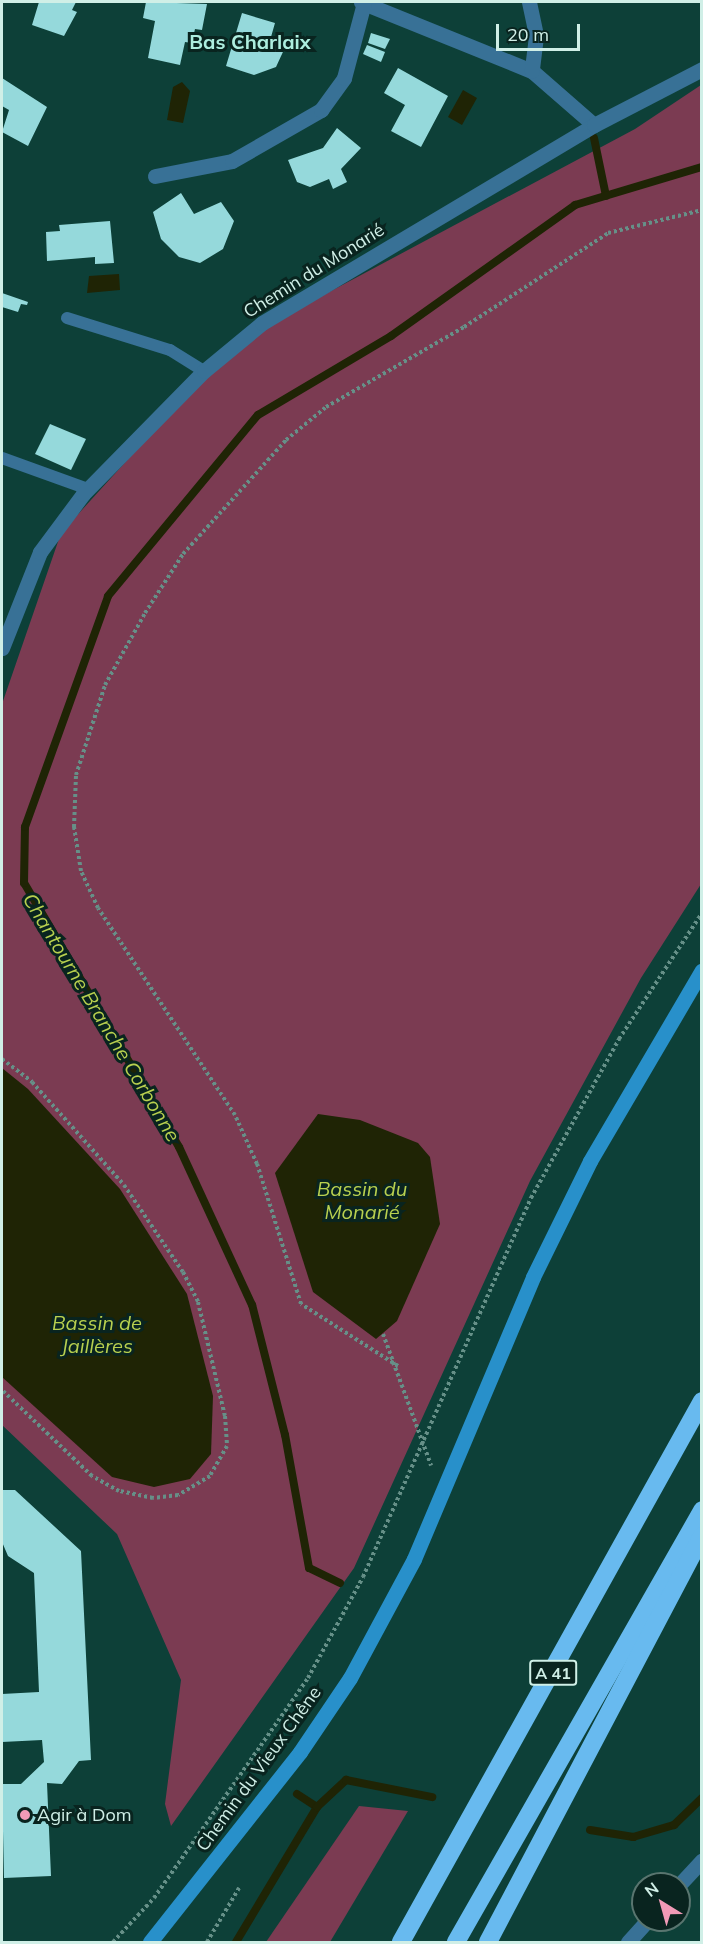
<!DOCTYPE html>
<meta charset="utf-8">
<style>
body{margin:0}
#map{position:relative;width:703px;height:1944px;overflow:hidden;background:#0d4038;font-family:Mulish,sans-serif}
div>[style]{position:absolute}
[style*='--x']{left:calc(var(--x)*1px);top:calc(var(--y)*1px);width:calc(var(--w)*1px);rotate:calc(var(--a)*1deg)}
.green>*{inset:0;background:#7b3b52}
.water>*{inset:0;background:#1f2405}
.stream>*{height:8px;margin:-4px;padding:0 4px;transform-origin:4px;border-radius:4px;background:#1f2405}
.building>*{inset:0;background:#95d9db}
.path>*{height:4px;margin-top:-2px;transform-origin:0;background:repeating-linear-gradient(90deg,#669088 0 3px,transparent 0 6px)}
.lane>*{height:12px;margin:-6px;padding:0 6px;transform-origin:6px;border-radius:6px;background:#387196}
.street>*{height:15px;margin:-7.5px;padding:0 7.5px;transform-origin:7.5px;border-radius:7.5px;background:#387196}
.secondary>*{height:15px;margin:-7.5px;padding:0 7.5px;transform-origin:7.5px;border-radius:7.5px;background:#2890ca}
.highway>*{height:18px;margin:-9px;padding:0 9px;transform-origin:9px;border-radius:9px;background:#68baef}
.dots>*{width:16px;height:16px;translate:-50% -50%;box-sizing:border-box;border:3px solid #09241f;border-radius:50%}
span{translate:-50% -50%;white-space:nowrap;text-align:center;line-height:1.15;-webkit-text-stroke:6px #09241f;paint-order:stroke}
.shield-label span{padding:2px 4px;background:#09241f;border:2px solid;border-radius:4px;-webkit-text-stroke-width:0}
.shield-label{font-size:16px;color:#d0efe7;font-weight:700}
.street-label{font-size:18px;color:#d0efe7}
.poi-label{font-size:18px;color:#d0efe7}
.left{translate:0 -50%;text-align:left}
.neighbourhood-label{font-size:20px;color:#adeedf;font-weight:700}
.water-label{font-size:20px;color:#b8d04f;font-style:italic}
.frame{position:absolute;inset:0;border:3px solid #d0efe7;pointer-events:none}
.north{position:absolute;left:631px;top:1872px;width:60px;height:60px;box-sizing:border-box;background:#09241f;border:2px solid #59756f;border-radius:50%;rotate:323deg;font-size:16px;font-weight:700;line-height:24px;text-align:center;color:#d0efe7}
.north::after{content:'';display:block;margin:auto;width:21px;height:27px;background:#f09ab6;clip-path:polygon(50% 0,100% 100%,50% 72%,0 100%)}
.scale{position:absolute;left:496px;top:24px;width:84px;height:27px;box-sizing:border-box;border:3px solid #d0efe7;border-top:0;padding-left:8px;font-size:18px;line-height:21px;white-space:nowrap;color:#d0efe7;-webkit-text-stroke:4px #09241f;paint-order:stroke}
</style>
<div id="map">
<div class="green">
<i style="clip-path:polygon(701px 85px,701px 884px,641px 978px,530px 1181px,354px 1568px,171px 1826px,165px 1804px,181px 1680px,117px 1534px,2px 1425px,2px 704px,61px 533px,209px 370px,286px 315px,635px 129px)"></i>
<i style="clip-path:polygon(359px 1806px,408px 1811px,330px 1942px,266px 1942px)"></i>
</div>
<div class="water">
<i style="clip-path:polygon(182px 82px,190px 91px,183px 123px,167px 120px,173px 87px)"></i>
<i style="clip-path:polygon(463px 90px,477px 98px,462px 125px,448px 117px)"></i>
<i style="clip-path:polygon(119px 274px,120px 290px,87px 293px,89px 276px)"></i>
<i style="clip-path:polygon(2px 1068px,28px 1089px,120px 1189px,187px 1294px,213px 1396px,211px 1454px,190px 1479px,154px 1487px,112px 1477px,2px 1377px)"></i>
<i style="clip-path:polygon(318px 1114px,360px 1120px,418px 1143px,430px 1157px,440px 1224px,397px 1321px,376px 1339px,313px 1292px,275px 1173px)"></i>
</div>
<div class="stream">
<i style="--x:594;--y:138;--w:59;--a:78.3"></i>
<i style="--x:340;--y:1583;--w:34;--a:-154"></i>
<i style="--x:309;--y:1568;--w:135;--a:-100.2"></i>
<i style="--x:285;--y:1435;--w:134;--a:-104.2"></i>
<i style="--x:252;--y:1305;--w:174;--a:-114.8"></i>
<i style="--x:179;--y:1147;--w:306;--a:-120.4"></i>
<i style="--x:24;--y:883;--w:56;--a:-89"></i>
<i style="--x:25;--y:827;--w:245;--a:-70.2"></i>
<i style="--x:108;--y:596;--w:235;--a:-50.4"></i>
<i style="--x:258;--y:415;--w:155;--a:-30.7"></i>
<i style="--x:391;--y:336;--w:226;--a:-35.4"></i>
<i style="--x:575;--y:205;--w:133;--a:-16.7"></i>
<i style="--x:297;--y:1794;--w:24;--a:33"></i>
<i style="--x:590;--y:1830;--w:44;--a:9.2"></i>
<i style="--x:633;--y:1837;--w:43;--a:-16.3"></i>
<i style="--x:674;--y:1825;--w:39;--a:-44"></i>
<i style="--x:236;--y:1942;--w:157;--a:-59"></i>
<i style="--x:317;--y:1807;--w:40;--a:-43"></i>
<i style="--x:346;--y:1780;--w:88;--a:11.2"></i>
</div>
<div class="building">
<i style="clip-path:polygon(39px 2px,76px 2px,72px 10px,77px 12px,64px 36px,32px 25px)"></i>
<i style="clip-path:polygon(146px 2px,207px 4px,202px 30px,195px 29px,192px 43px,185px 42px,180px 65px,148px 58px,155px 21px,143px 18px)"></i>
<i style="clip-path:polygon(242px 13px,275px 23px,271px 37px,288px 41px,276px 67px,254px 75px,226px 66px)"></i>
<i style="clip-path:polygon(371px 33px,390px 39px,385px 49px,368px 43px)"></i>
<i style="clip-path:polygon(367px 45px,385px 52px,381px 62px,363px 54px)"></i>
<i style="clip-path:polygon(398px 68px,448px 96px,421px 147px,391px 131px,405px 105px,384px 93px)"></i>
<i style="clip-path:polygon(2px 78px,47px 107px,28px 146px,2px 132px,9px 110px,2px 106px)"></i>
<i style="clip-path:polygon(337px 128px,361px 148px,341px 169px,347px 182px,333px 189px,329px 179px,310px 187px,297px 182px,288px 160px,323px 148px)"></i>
<i style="clip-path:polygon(181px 193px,194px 214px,221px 202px,234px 221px,223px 249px,200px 263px,179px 257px,161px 239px,153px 212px)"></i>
<i style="clip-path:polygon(110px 221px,114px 263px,95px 264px,95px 257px,47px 261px,46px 232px,60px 231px,59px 225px)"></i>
<i style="clip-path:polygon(2px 293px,28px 302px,27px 305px,21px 304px,18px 312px,2px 307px)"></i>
<i style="clip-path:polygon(50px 424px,86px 439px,71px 470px,35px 454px)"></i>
<i style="clip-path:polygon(2px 1490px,15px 1490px,81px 1551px,91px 1760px,79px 1761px,62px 1784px,47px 1783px,51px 1876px,4px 1878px,2px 1784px,21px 1784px,44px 1762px,42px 1740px,2px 1742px,2px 1694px,39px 1692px,34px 1573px,8px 1556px,2px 1542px)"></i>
</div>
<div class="path">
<i style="--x:2;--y:1059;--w:38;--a:37"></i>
<i style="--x:32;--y:1082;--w:138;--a:48.2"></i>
<i style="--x:124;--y:1185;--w:105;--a:55.9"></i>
<i style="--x:183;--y:1272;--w:34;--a:63"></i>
<i style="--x:198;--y:1302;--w:117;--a:76.7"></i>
<i style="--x:225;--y:1416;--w:30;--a:86"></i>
<i style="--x:227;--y:1446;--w:34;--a:120"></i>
<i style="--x:210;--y:1476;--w:37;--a:149"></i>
<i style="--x:178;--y:1495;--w:25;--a:173"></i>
<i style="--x:153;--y:1498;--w:35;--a:-168"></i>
<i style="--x:119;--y:1491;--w:31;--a:-151"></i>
<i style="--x:92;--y:1476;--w:124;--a:-136.3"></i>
<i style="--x:383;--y:1334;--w:140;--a:69.9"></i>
<i style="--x:398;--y:1366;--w:115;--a:-147.4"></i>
<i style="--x:301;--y:1304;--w:147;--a:-107.4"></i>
<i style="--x:257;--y:1164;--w:54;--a:-114.2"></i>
<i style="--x:235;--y:1115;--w:248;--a:-123.5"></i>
<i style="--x:98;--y:908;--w:41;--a:-114.7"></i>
<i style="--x:81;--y:871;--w:45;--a:-99"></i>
<i style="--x:74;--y:827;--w:52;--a:-87.8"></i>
<i style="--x:76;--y:775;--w:95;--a:-72.1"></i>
<i style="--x:105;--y:685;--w:82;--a:-60.9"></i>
<i style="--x:145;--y:613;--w:70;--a:-57.2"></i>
<i style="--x:183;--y:554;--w:154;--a:-47.9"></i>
<i style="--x:286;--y:440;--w:52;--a:-39.5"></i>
<i style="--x:326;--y:407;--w:160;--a:-30.1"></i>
<i style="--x:464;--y:327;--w:172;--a:-33.1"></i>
<i style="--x:608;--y:233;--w:97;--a:-13.7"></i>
<i style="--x:113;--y:1942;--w:60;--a:-47"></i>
<i style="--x:154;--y:1898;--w:269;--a:-55"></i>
<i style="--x:308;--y:1678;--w:115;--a:-61.4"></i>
<i style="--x:363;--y:1577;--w:415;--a:-66.1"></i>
<i style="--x:531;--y:1198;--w:182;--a:-61"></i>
<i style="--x:619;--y:1039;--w:151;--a:-56.6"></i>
<i style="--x:207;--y:1942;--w:63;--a:-59.3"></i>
</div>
<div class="lane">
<i style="--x:67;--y:318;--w:108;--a:17.3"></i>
<i style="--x:170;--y:350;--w:40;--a:32"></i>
<i style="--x:2;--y:458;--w:91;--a:19.8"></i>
</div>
<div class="street">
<i style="--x:361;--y:2;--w:184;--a:22"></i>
<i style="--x:532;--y:71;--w:82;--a:41.1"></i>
<i style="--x:529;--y:2;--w:35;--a:78"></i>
<i style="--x:536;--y:36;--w:35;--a:97"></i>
<i style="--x:155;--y:176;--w:78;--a:-11"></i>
<i style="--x:232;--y:161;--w:103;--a:-29.8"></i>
<i style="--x:321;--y:110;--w:39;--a:-54"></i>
<i style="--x:344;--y:78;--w:78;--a:-75.1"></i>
<i style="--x:2;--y:648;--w:103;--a:-68.4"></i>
<i style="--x:40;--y:552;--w:72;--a:-53.4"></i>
<i style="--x:83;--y:494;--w:173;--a:-45.5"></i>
<i style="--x:204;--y:371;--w:75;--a:-39.6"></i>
<i style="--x:262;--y:323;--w:387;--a:-30.8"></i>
<i style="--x:594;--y:125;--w:122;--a:-27.4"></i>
<i style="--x:679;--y:1885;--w:34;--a:-47"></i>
<i style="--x:628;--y:1942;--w:30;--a:-48"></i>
</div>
<div class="secondary">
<i style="--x:150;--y:1942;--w:242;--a:-51.7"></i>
<i style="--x:300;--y:1752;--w:89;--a:-56"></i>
<i style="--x:350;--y:1678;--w:135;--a:-61.7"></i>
<i style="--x:414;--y:1559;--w:306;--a:-67.1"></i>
<i style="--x:533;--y:1277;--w:129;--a:-63.8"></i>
<i style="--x:590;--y:1161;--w:221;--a:-59.6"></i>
</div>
<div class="highway">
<i style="--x:401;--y:1942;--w:619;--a:-60.91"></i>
<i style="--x:456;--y:1942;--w:497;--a:-60.3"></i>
<i style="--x:488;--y:1942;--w:459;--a:-62.2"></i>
</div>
<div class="dots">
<i style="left:25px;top:1815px;background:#f09ab6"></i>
</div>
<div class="shield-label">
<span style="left:553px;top:1673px">A 41</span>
</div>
<div class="street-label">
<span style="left:314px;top:271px;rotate:-32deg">Chemin du Monarié</span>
<span style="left:259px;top:1769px;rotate:-54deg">Chemin du Vieux Chêne</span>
</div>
<div class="poi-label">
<span class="left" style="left:37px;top:1815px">Agir à Dom</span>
</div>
<div class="neighbourhood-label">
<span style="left:250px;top:41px">Bas Charlaix</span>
</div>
<div class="water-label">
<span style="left:102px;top:1017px;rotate:59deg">Chantourne Branche Corbonne</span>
<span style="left:362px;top:1200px">Bassin du<br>Monarié</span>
<span style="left:97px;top:1334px">Bassin de<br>Jaillères</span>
</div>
<div class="frame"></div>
<div class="north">N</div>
<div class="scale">20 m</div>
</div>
